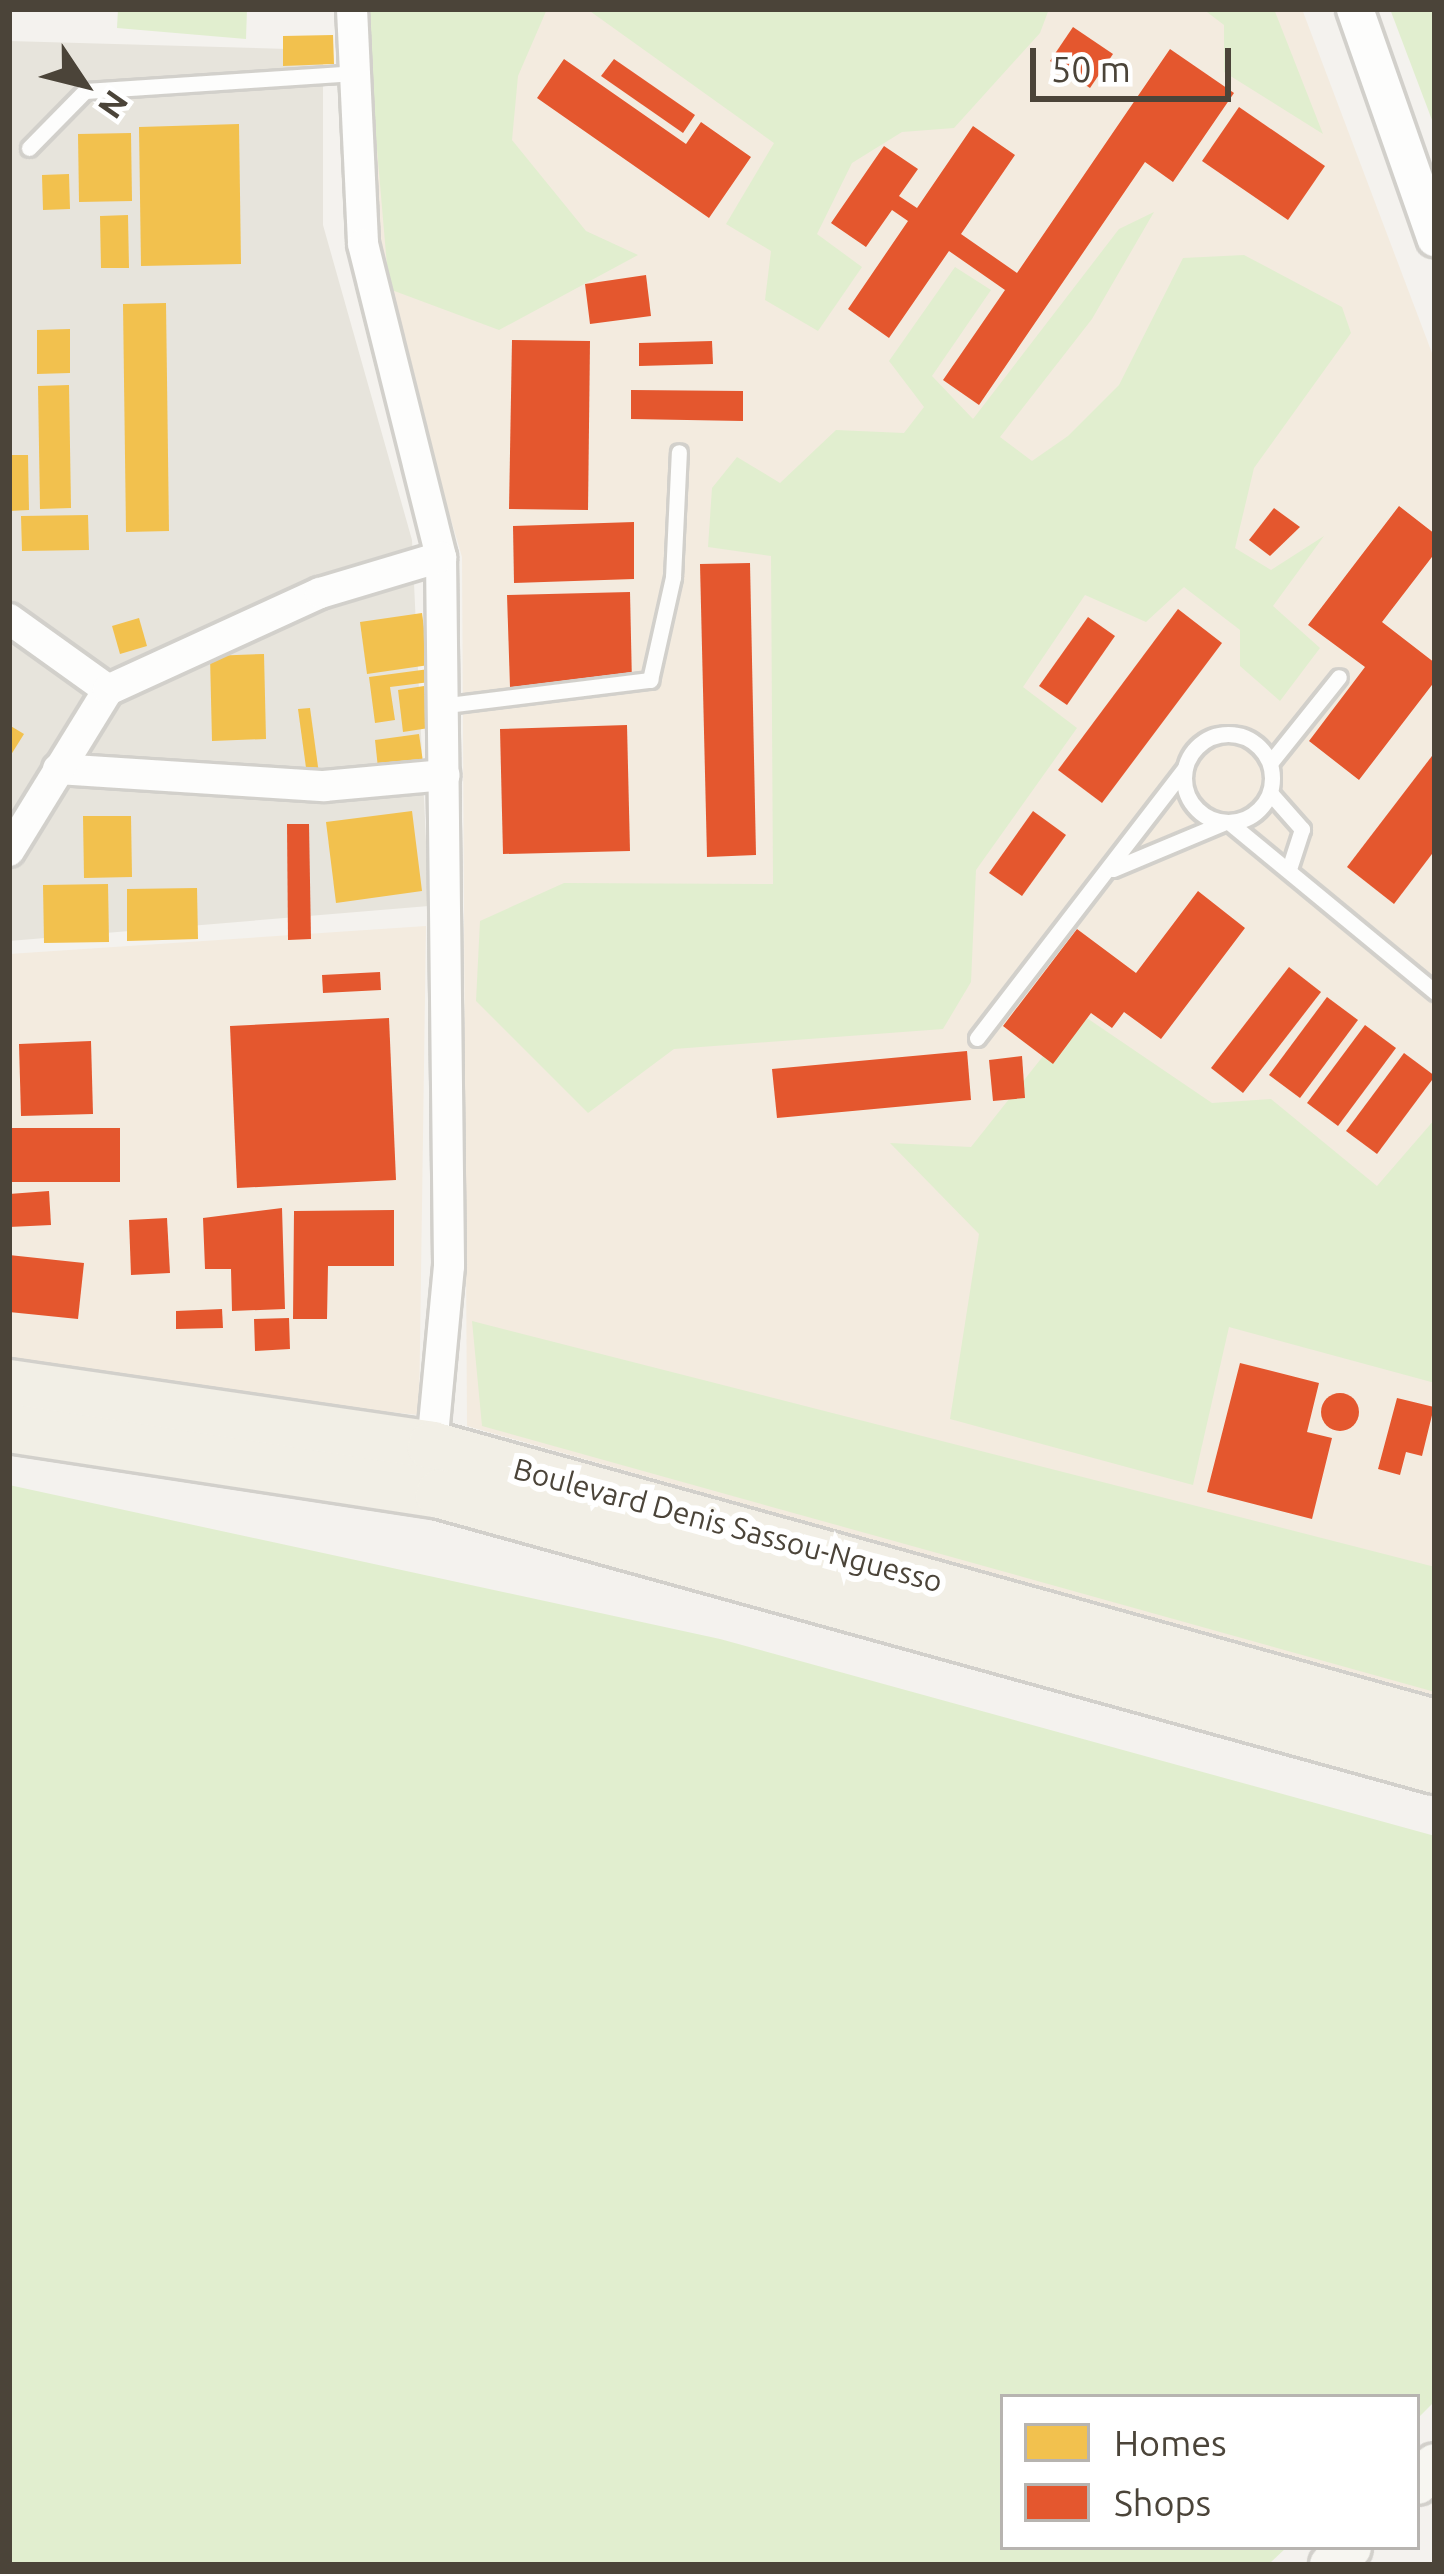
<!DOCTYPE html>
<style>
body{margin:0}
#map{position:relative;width:1444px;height:2574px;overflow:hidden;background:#f4f2ee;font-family:Ubuntu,sans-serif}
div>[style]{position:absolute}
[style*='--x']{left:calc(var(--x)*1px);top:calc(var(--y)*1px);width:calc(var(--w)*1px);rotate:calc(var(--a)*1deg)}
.residential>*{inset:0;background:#e7e4dc}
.commercial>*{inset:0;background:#f3ebdf}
.green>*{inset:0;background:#e1eecf}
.homes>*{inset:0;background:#f2c14e}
.shops>*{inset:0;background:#e4572e}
.round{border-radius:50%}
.roads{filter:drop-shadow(3px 0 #d2d0cb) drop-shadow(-3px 0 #d2d0cb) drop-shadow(0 3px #d2d0cb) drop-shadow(0 -3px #d2d0cb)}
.service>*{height:15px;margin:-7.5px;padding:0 7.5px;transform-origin:7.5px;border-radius:7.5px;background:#fdfdfc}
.service>.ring{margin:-7.5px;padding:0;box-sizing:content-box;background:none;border:15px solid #fdfdfc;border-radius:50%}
.minor>*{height:30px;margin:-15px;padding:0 15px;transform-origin:15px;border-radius:15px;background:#fdfdfc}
.tertiary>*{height:36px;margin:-18px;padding:0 18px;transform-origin:18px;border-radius:18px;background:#fdfdfc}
.secondary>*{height:42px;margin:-21px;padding:0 21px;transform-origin:21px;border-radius:21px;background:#f7f6f1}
.primary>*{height:48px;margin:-24px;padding:0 24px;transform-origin:24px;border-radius:24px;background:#f2efe6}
span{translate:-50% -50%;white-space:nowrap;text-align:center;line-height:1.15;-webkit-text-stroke:12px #fff;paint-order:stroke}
.street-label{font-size:30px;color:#4b4439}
.frame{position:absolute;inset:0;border:12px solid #4b4439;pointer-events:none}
.legend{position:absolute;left:1000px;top:2394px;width:420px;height:156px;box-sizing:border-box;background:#fff;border:3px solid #b7b4b0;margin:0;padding:15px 21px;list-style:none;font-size:36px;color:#4b4439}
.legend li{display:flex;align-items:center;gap:24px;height:60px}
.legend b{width:60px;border:3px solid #b7b4b0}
.north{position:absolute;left:24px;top:24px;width:120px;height:120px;-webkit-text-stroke:9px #fff;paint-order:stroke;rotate:125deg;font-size:33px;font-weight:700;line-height:48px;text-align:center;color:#4b4439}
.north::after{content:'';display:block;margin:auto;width:42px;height:54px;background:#4b4439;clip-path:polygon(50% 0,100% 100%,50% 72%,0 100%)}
.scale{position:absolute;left:1030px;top:48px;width:201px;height:54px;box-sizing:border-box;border:6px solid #4b4439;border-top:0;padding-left:15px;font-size:36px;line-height:42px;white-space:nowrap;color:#4b4439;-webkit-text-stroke:9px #fff;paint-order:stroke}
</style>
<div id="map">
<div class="residential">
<i style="clip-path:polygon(9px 41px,323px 50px,323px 225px,412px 540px,429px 906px,9px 941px)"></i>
</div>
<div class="commercial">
<i style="clip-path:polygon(363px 9px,1302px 9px,1435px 361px,1435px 1699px,467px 1426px,462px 557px,373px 254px)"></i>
<i style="clip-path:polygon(426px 926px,419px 1415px,9px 1373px,9px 954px)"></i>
</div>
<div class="green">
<i style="clip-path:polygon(118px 9px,247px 9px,246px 39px,117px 28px)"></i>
<i style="clip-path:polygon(365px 9px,547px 9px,518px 76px,512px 140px,586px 231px,638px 255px,499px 330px,389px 289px)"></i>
<i style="clip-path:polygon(587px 9px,1049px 9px,1040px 33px,954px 128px,902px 132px,852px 163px,817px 234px,862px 267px,818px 331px,765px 300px,771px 251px,726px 224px,774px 143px)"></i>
<i style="clip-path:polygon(1203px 9px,1274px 9px,1323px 134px,1224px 72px,1224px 25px)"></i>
<i style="clip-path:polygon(1390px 9px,1435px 9px,1435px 128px)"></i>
<i style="clip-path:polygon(1154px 212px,1092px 319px,1000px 437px,1032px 461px,1068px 436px,1119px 385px,1183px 258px,1244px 255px,1342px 307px,1351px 333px,1254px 468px,1235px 548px,1271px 570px,1324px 536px,1273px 606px,1320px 648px,1280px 701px,1240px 666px,1240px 630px,1184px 587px,1146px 622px,1085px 595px,1023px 687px,1077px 728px,976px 870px,971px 982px,943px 1029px,674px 1049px,588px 1113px,476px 1001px,480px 921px,564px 883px,773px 884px,771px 556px,708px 547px,712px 488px,737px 457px,780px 483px,836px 430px,904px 433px,924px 407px,889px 361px,955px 267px,991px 290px,932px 376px,973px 419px,1119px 229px)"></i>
<i style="clip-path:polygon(1078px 1012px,1212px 1103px,1271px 1099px,1377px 1186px,1435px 1119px,1435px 1383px,1229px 1327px,1193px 1485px,950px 1419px,979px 1234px,890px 1143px,971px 1147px)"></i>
<i style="clip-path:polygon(472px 1321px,1435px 1567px,1435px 1692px,482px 1426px)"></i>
<i style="clip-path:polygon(9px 1485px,720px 1639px,1435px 1836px,1435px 2401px,1417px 2419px,1417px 2397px,1003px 2397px,1003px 2547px,1287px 2547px,1268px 2565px,9px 2565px)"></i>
</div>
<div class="homes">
<i style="clip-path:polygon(333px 35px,334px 64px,283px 66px,283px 36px)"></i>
<i style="clip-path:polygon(239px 124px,241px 264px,141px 266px,139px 127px)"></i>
<i style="clip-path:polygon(131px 133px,132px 201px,79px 202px,78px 134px)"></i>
<i style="clip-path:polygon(69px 174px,70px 209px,43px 210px,42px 175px)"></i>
<i style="clip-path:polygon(128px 215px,129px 268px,101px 268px,100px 216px)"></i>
<i style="clip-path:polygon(166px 303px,169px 531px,126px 532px,123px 304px)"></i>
<i style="clip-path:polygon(70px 329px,70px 373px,37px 374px,37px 330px)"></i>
<i style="clip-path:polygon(69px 385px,71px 508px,40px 509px,38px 386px)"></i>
<i style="clip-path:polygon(9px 455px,28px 455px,29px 510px,9px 511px)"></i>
<i style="clip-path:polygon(88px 515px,89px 550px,22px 551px,21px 516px)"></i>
<i style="clip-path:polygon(422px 613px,429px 665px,367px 674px,360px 622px)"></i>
<i style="clip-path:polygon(139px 618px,147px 646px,120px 654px,112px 626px)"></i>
<i style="clip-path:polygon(264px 654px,266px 739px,212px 741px,210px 656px)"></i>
<i style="clip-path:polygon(429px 669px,430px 682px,390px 687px,395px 720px,375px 723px,369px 677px)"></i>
<i style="clip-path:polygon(424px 686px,429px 728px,403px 732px,398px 690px)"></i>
<i style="clip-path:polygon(310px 708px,319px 774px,307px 775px,298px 709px)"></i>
<i style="clip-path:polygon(9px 725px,24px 734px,9px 758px)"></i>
<i style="clip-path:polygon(419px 734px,423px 762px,378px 768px,375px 740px)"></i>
<i style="clip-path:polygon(412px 811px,422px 891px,336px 903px,326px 822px)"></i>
<i style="clip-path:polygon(83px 816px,131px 816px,132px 877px,84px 878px)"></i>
<i style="clip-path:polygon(108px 884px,109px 942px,44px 943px,43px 885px)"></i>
<i style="clip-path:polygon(197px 888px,198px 939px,127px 941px,127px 889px)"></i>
</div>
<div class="shops">
<i style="clip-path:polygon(1073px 27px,1113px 54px,1090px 88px,1050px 61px)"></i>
<i style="clip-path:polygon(1170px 49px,1234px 93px,1173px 182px,1145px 162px,979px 405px,943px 380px,1005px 290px,949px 251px,889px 338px,848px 309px,908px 221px,892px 210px,866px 247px,831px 223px,884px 146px,918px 169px,899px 196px,917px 208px,973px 126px,1015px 155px,961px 234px,1017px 273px)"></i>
<i style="clip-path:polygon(564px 59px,686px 144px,701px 122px,751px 157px,709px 218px,537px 98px)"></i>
<i style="clip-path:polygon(614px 59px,695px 115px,683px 133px,601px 76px)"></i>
<i style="clip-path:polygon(1239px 107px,1325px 166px,1288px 220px,1202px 161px)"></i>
<i style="clip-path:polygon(646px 275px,651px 316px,590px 324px,585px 284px)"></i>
<i style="clip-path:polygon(512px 340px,590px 341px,588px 510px,509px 509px)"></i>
<i style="clip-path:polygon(712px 341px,713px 364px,639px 366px,639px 343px)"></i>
<i style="clip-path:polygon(631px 390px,743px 391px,743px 421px,631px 419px)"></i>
<i style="clip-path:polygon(1399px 506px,1435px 534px,1435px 553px,1382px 622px,1435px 663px,1435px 681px,1359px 780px,1309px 741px,1365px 667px,1308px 625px)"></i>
<i style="clip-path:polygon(1274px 508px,1300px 527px,1270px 556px,1249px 540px)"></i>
<i style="clip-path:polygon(634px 522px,634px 579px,514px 583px,513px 526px)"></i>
<i style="clip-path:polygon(750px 563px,756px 855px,707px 857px,700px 564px)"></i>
<i style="clip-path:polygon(630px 592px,632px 684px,510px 687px,507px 595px)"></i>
<i style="clip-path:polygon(1178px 609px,1222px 643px,1102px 803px,1058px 770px)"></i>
<i style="clip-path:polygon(1088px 617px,1115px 636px,1067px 705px,1039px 686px)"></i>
<i style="clip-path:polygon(627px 725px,630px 851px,503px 854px,500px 729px)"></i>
<i style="clip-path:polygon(1435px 752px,1435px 850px,1394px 904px,1347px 867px)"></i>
<i style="clip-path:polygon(1033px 811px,1066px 835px,1022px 896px,989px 873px)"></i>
<i style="clip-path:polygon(287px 824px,309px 824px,311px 939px,288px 940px)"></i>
<i style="clip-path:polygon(1198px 891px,1245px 928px,1161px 1039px,1124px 1012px,1112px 1028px,1091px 1013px,1053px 1064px,1003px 1026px,1077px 929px,1136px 973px)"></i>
<i style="clip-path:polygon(1289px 967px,1321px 992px,1243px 1093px,1211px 1068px)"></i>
<i style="clip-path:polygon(380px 972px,381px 990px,323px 993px,322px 975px)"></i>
<i style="clip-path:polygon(1327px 997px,1358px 1020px,1300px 1098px,1269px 1075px)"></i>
<i style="clip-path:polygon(389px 1018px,396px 1180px,237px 1188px,230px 1026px)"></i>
<i style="clip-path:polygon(1365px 1025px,1396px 1048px,1338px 1126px,1307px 1103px)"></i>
<i style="clip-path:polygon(91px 1041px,93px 1114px,21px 1116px,19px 1044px)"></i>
<i style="clip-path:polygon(967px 1051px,971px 1100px,777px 1118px,772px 1069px)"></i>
<i style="clip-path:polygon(1404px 1053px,1435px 1076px,1377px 1154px,1346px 1131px)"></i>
<i style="clip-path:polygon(1022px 1056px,1025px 1098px,993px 1101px,989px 1060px)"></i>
<i style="clip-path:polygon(9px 1128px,120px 1128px,120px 1182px,9px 1182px)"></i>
<i style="clip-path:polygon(49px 1191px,51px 1225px,9px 1227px,9px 1194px)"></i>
<i style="clip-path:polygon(282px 1208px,285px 1309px,232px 1311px,231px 1269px,205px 1269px,203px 1218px)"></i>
<i style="clip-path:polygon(394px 1210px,394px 1266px,328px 1266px,327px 1319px,293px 1319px,294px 1211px)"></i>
<i style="clip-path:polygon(167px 1218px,170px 1273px,131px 1275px,129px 1220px)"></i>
<i style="clip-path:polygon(9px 1255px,84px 1263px,78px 1319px,9px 1312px)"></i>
<i style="clip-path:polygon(222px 1309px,223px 1328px,176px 1329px,176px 1311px)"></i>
<i style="clip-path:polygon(289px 1318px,290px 1349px,255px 1351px,254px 1319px)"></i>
<i style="clip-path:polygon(1240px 1363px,1319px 1383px,1307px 1432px,1332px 1438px,1312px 1519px,1207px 1492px)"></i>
<i class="round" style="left:1321px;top:1393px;width:38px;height:38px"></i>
<i style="clip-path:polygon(1397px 1398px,1434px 1407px,1422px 1456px,1406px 1452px,1400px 1475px,1378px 1469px)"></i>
</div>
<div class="roads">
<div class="service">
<i style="--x:29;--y:148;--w:80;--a:-45.5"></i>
<i style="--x:85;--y:91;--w:270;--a:-3.8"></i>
<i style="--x:448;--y:705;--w:204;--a:-7.1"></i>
<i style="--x:650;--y:680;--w:106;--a:-77.4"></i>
<i style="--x:673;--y:577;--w:125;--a:-87.3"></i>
<i class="ring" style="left:1184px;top:734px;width:73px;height:73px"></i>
<i style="--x:1270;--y:763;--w:110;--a:-51.3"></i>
<i style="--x:1271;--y:794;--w:47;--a:48.5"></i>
<i style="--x:1302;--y:829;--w:42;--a:108"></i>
<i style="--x:1230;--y:823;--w:266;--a:39.5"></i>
<i style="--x:1113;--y:869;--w:119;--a:-22.7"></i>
<i style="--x:977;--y:1038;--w:341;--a:-52.4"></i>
</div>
<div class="minor">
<i style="--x:352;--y:9;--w:235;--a:87.3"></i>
<i style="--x:363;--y:244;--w:323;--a:76"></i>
<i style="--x:441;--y:557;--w:709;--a:89.35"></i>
<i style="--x:449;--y:1266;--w:181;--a:95.4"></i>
<i style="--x:9;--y:619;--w:122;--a:35.6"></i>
<i style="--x:58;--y:769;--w:267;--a:3.7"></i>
<i style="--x:324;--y:786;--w:121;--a:-5.2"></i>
<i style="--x:9;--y:851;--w:189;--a:-58.4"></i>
<i style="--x:108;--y:690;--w:233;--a:-24.6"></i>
<i style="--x:320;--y:593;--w:126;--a:-16.6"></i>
</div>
<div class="tertiary">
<i style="--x:1355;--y:9;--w:243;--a:70.7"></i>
</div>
<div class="secondary">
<i style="--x:1417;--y:2483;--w:25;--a:-45"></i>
<i style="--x:1331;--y:2565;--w:26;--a:-43"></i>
</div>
<div class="primary">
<i style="--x:9;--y:1384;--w:428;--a:8.3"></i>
<i style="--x:432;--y:1446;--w:1041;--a:15.49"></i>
<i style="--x:9;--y:1428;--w:436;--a:8.7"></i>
<i style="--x:440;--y:1494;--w:1032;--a:15.45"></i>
</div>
</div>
<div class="street-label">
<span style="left:728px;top:1525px;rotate:15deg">Boulevard Denis Sassou-Nguesso</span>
</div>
<div class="frame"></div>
<ul class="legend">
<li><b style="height:33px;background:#f2c14e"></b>Homes</li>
<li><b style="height:33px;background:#e4572e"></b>Shops</li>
</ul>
<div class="north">N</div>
<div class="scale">50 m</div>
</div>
